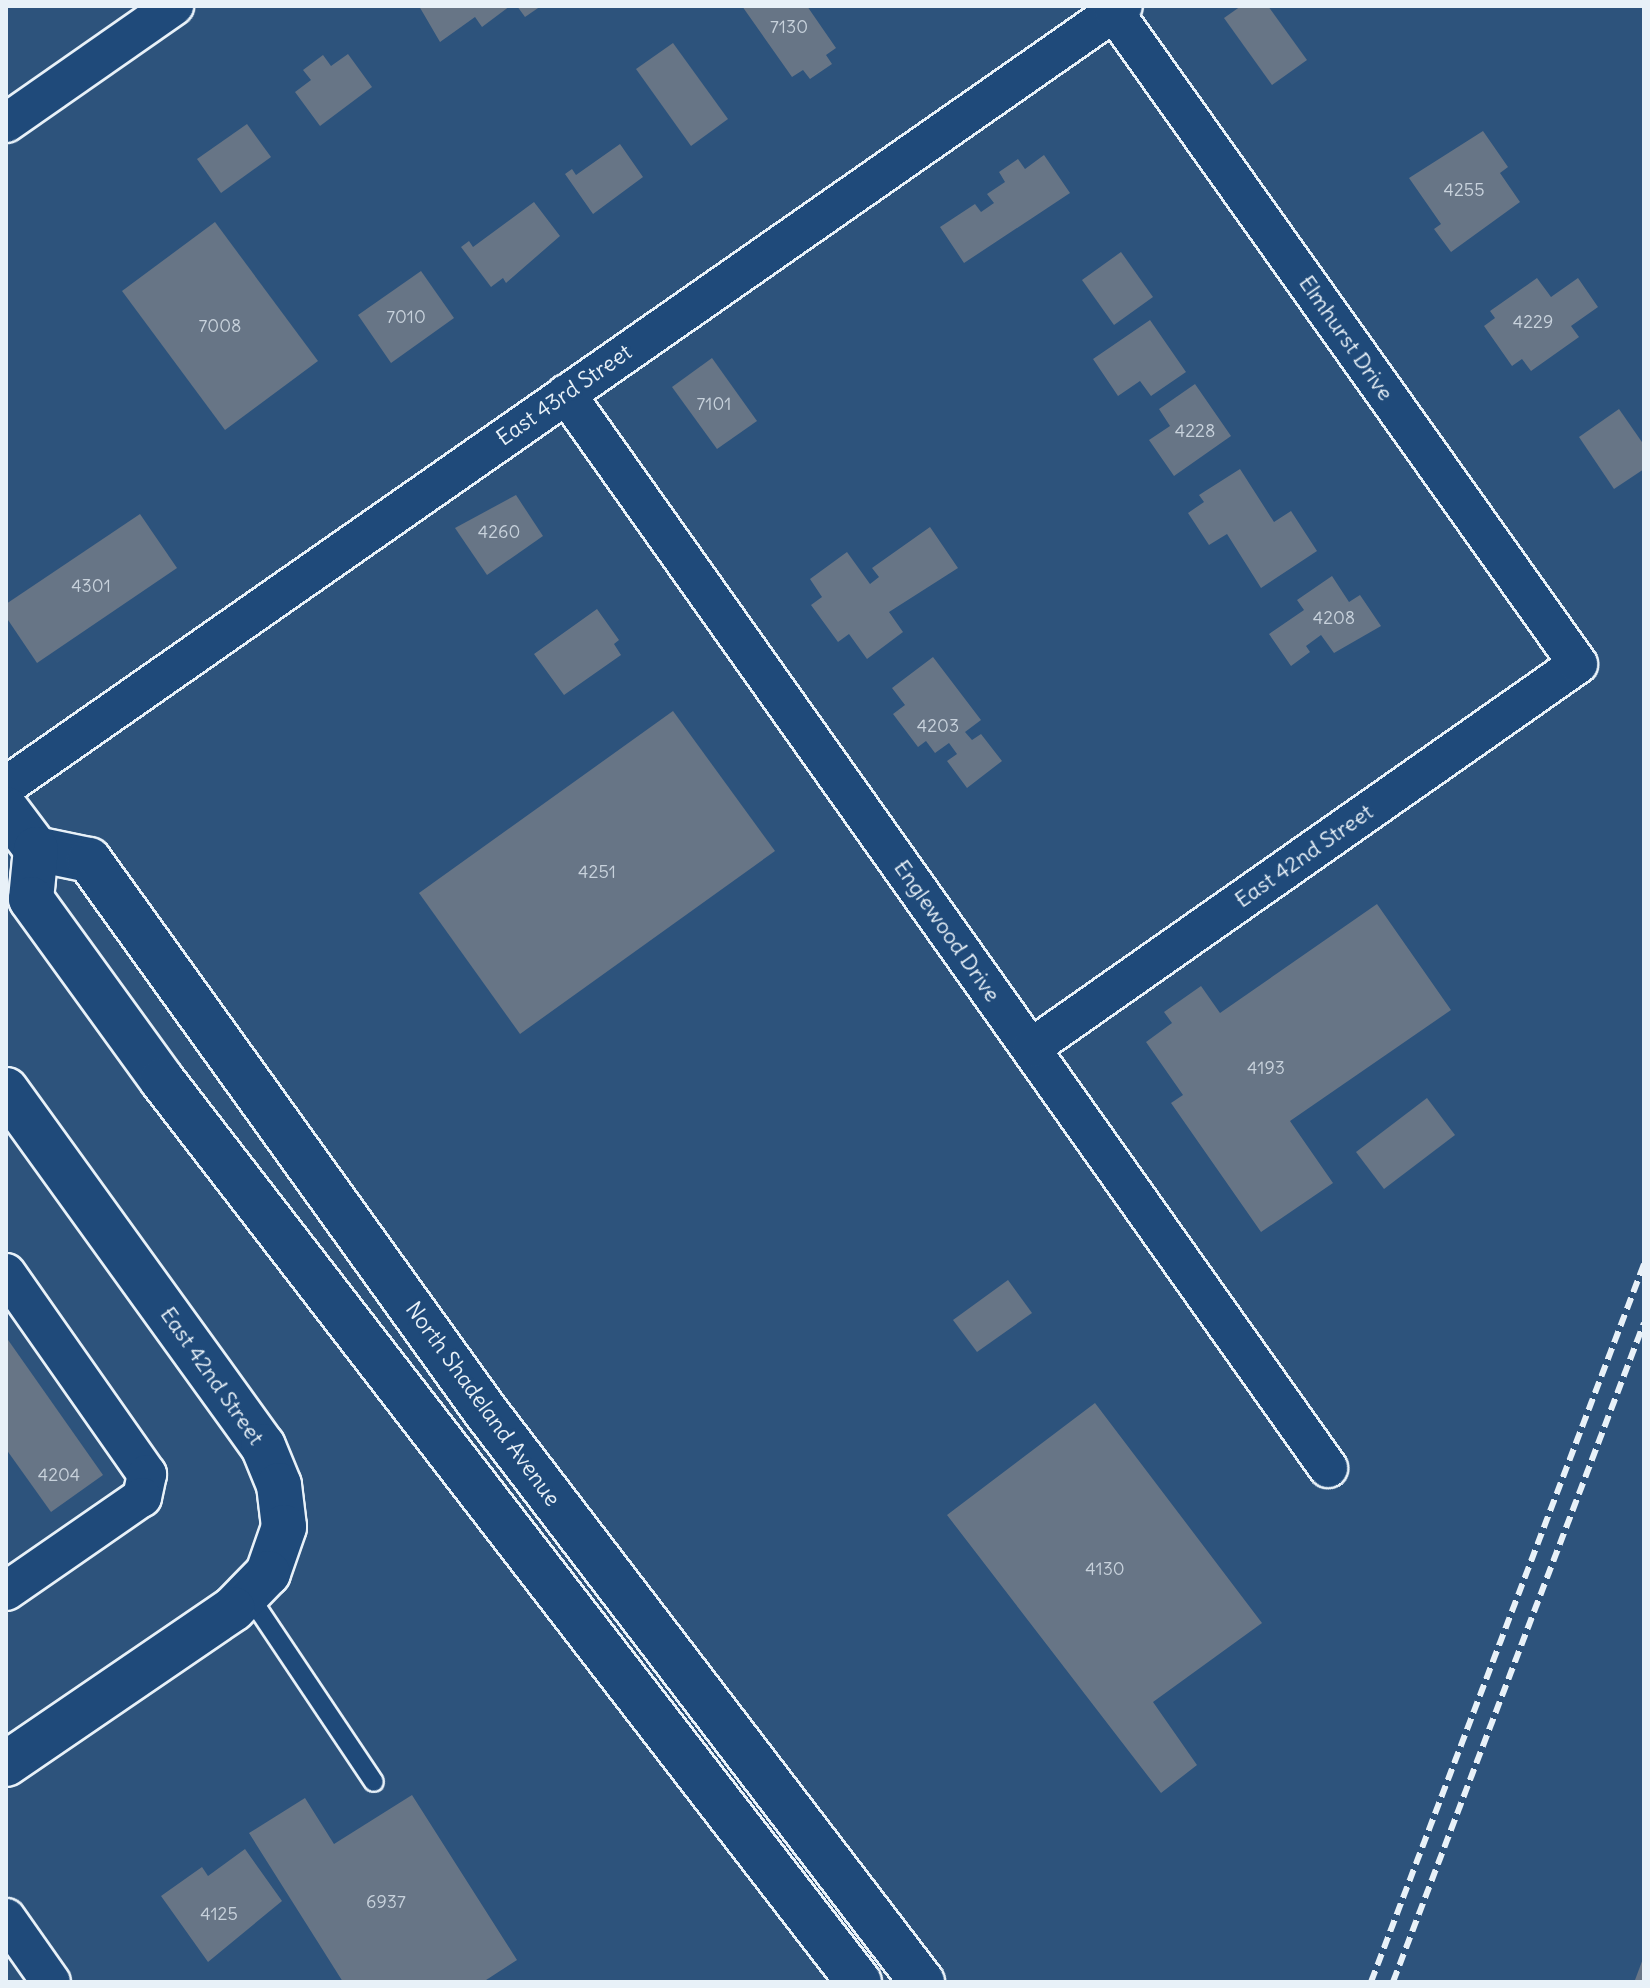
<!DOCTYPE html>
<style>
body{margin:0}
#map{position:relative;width:1650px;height:1988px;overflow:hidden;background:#2d537c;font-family:Delius,sans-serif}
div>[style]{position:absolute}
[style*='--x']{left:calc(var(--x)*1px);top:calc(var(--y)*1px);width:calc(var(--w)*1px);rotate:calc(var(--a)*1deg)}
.building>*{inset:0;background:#677586}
.roads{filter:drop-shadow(2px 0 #e8f1f8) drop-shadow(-2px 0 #e8f1f8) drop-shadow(0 2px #e8f1f8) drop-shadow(0 -2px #e8f1f8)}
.lane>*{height:18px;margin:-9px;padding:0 9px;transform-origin:9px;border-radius:9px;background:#1f4a7a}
.street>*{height:38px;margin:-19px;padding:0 19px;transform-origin:19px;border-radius:19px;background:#1f4a7a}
.secondary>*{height:44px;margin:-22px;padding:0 22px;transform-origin:22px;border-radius:22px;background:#1f4a7a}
.primary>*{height:44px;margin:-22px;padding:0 22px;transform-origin:22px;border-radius:22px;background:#1f4a7a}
.rail>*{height:6px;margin-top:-3px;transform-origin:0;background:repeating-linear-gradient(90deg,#e8f1f8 0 12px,transparent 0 18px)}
span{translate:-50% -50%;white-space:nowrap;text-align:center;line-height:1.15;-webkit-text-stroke:6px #1f4a7a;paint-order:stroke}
.number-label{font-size:18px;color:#c8d2dc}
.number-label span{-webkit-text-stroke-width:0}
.street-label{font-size:22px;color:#e8f1f8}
.frame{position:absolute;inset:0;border:8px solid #e8f1f8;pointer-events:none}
</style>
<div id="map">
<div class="building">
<i style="clip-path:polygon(419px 6px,510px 6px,482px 27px,475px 17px,440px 42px)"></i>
<i style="clip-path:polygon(517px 6px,541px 6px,525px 17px)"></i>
<i style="clip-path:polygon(742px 6px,807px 6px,836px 48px,826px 55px,832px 64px,810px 79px,803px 70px,792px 77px)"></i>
<i style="clip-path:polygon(1241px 6px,1268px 6px,1307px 60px,1272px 85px,1224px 18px)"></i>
<i style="clip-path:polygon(673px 43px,728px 119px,691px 146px,636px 69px)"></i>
<i style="clip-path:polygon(348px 54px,372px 87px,320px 126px,295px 92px,311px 80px,303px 70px,323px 55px,331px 66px)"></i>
<i style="clip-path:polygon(247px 124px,271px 157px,221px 193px,197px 159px)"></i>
<i style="clip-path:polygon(1483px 131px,1508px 167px,1500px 173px,1520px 202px,1451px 252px,1434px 229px,1441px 224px,1409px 178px)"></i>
<i style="clip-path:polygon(620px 144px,643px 177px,593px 214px,565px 174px,572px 169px,576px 175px)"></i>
<i style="clip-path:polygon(1044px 155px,1070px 193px,964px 263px,940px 227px,975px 204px,981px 212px,994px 203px,987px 194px,1005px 182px,999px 172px,1018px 159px,1025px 169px)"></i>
<i style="clip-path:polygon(534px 202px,560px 236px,506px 283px,503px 278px,491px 287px,461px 247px,469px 241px,473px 247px)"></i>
<i style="clip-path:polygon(215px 222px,318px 361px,225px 430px,122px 291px)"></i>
<i style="clip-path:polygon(1121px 252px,1153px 297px,1114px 325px,1082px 280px)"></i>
<i style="clip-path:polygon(421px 271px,454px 318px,391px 363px,358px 315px)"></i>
<i style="clip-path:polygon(1537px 278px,1551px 297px,1578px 278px,1598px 307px,1571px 326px,1579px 337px,1531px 371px,1522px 359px,1512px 366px,1484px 326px,1495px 318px,1490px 311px)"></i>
<i style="clip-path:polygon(1150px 320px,1186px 372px,1151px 396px,1140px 381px,1118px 396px,1093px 359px)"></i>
<i style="clip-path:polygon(712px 358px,757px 421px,717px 449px,672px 387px)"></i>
<i style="clip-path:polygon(1195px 384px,1231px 436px,1174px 476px,1149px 440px,1170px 426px,1159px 409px)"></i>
<i style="clip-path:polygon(1619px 409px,1644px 445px,1644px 469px,1614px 489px,1579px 437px)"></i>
<i style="clip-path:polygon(1240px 469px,1274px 522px,1291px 511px,1317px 551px,1261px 588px,1227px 534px,1209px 545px,1188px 513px,1204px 502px,1199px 495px)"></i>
<i style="clip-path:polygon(516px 495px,543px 536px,487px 575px,455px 528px)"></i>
<i style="clip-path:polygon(140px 514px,177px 568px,37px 663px,6px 617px,6px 604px)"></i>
<i style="clip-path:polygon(930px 527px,958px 568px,889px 612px,903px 632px,867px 659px,849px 634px,838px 642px,811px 605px,822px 597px,810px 579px,847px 552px,870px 584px,879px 577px,872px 568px)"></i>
<i style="clip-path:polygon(1332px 576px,1349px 602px,1360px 595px,1381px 626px,1334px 653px,1321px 635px,1306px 646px,1310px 652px,1291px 666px,1269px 634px,1304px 610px,1297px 600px)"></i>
<i style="clip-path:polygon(597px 609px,619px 640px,614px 644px,621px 655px,564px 695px,534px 654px)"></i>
<i style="clip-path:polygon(933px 657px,981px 720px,965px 732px,972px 740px,981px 734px,1002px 761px,967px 788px,947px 761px,957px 754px,949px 743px,935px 753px,926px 741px,918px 747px,893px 714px,905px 705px,892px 688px)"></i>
<i style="clip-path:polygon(673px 711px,775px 851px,520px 1034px,419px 893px)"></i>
<i style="clip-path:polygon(1377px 904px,1451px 1010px,1290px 1121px,1333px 1183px,1261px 1232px,1171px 1103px,1183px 1095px,1146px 1042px,1172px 1023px,1164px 1012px,1201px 986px,1220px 1013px)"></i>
<i style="clip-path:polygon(1427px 1098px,1455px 1135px,1384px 1189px,1356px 1152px)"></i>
<i style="clip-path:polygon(1008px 1280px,1032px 1313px,977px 1352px,953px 1320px)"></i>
<i style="clip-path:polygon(6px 1337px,103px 1475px,51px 1512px,6px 1449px)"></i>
<i style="clip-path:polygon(1095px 1403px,1262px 1623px,1153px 1702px,1197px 1765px,1161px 1793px,947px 1515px)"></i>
<i style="clip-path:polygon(412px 1795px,517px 1960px,483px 1982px,343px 1982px,249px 1833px,305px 1798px,334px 1844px)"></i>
<i style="clip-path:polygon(245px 1849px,282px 1901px,208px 1962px,161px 1896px,202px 1867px,208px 1876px)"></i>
<i style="clip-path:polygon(1644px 1956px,1644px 1982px,1639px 1982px,1635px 1980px)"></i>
</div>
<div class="roads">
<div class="lane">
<i style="--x:248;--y:1594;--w:226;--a:56.2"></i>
</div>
<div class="street">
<i style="--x:6;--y:123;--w:205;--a:-34.9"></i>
<i style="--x:566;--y:394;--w:1317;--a:54.64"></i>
<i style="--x:6;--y:786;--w:1362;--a:-34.93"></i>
<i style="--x:1031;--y:1048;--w:668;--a:-35.07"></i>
<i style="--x:1578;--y:664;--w:800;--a:-125.44"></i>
<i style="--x:6;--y:1273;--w:246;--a:55"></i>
<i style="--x:147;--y:1474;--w:24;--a:102"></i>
<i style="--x:142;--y:1497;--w:165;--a:145.3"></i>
<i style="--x:6;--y:1918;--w:78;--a:54.9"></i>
</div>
<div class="secondary">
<i style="--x:6;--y:1090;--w:439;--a:54.2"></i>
<i style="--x:263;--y:1446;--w:42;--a:67.7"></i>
<i style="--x:279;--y:1485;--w:42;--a:83.2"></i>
<i style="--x:284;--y:1527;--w:49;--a:109.2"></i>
<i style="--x:268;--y:1573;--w:50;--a:134.2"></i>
<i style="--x:233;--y:1609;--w:275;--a:145.7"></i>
</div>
<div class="primary">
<i style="--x:6;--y:809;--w:50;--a:53.1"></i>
<i style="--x:36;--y:849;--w:54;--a:11.7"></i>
<i style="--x:89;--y:860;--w:680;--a:54.28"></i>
<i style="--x:486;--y:1412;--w:718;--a:52.59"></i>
<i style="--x:36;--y:849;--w:50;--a:95.7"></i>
<i style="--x:31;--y:899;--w:223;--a:54.1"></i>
<i style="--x:162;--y:1080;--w:1140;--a:52.31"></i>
</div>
</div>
<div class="rail">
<i style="--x:1371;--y:1982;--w:768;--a:-69.18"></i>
<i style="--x:1393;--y:1982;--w:705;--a:-69.15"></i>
</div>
<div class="number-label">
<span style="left:789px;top:27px">7130</span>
<span style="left:1464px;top:190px">4255</span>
<span style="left:406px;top:317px">7010</span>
<span style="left:1533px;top:322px">4229</span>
<span style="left:220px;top:326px">7008</span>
<span style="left:714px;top:404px">7101</span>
<span style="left:1195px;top:431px">4228</span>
<span style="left:499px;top:532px">4260</span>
<span style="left:91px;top:586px">4301</span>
<span style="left:1334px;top:618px">4208</span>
<span style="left:938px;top:726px">4203</span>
<span style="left:597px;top:872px">4251</span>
<span style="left:1266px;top:1068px">4193</span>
<span style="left:59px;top:1475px">4204</span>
<span style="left:1105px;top:1569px">4130</span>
<span style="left:386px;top:1902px">6937</span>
<span style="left:219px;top:1914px">4125</span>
</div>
<div class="street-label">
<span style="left:1346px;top:338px;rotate:55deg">Elmhurst Drive</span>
<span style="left:564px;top:395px;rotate:-35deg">East 43rd Street</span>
<span style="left:1304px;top:856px;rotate:-35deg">East 42nd Street</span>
<span style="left:947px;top:931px;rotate:55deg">Englewood Drive</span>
<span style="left:212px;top:1376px;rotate:55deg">East 42nd Street</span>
<span style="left:483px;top:1404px;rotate:54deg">North Shadeland Avenue</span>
</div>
<div class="frame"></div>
</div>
